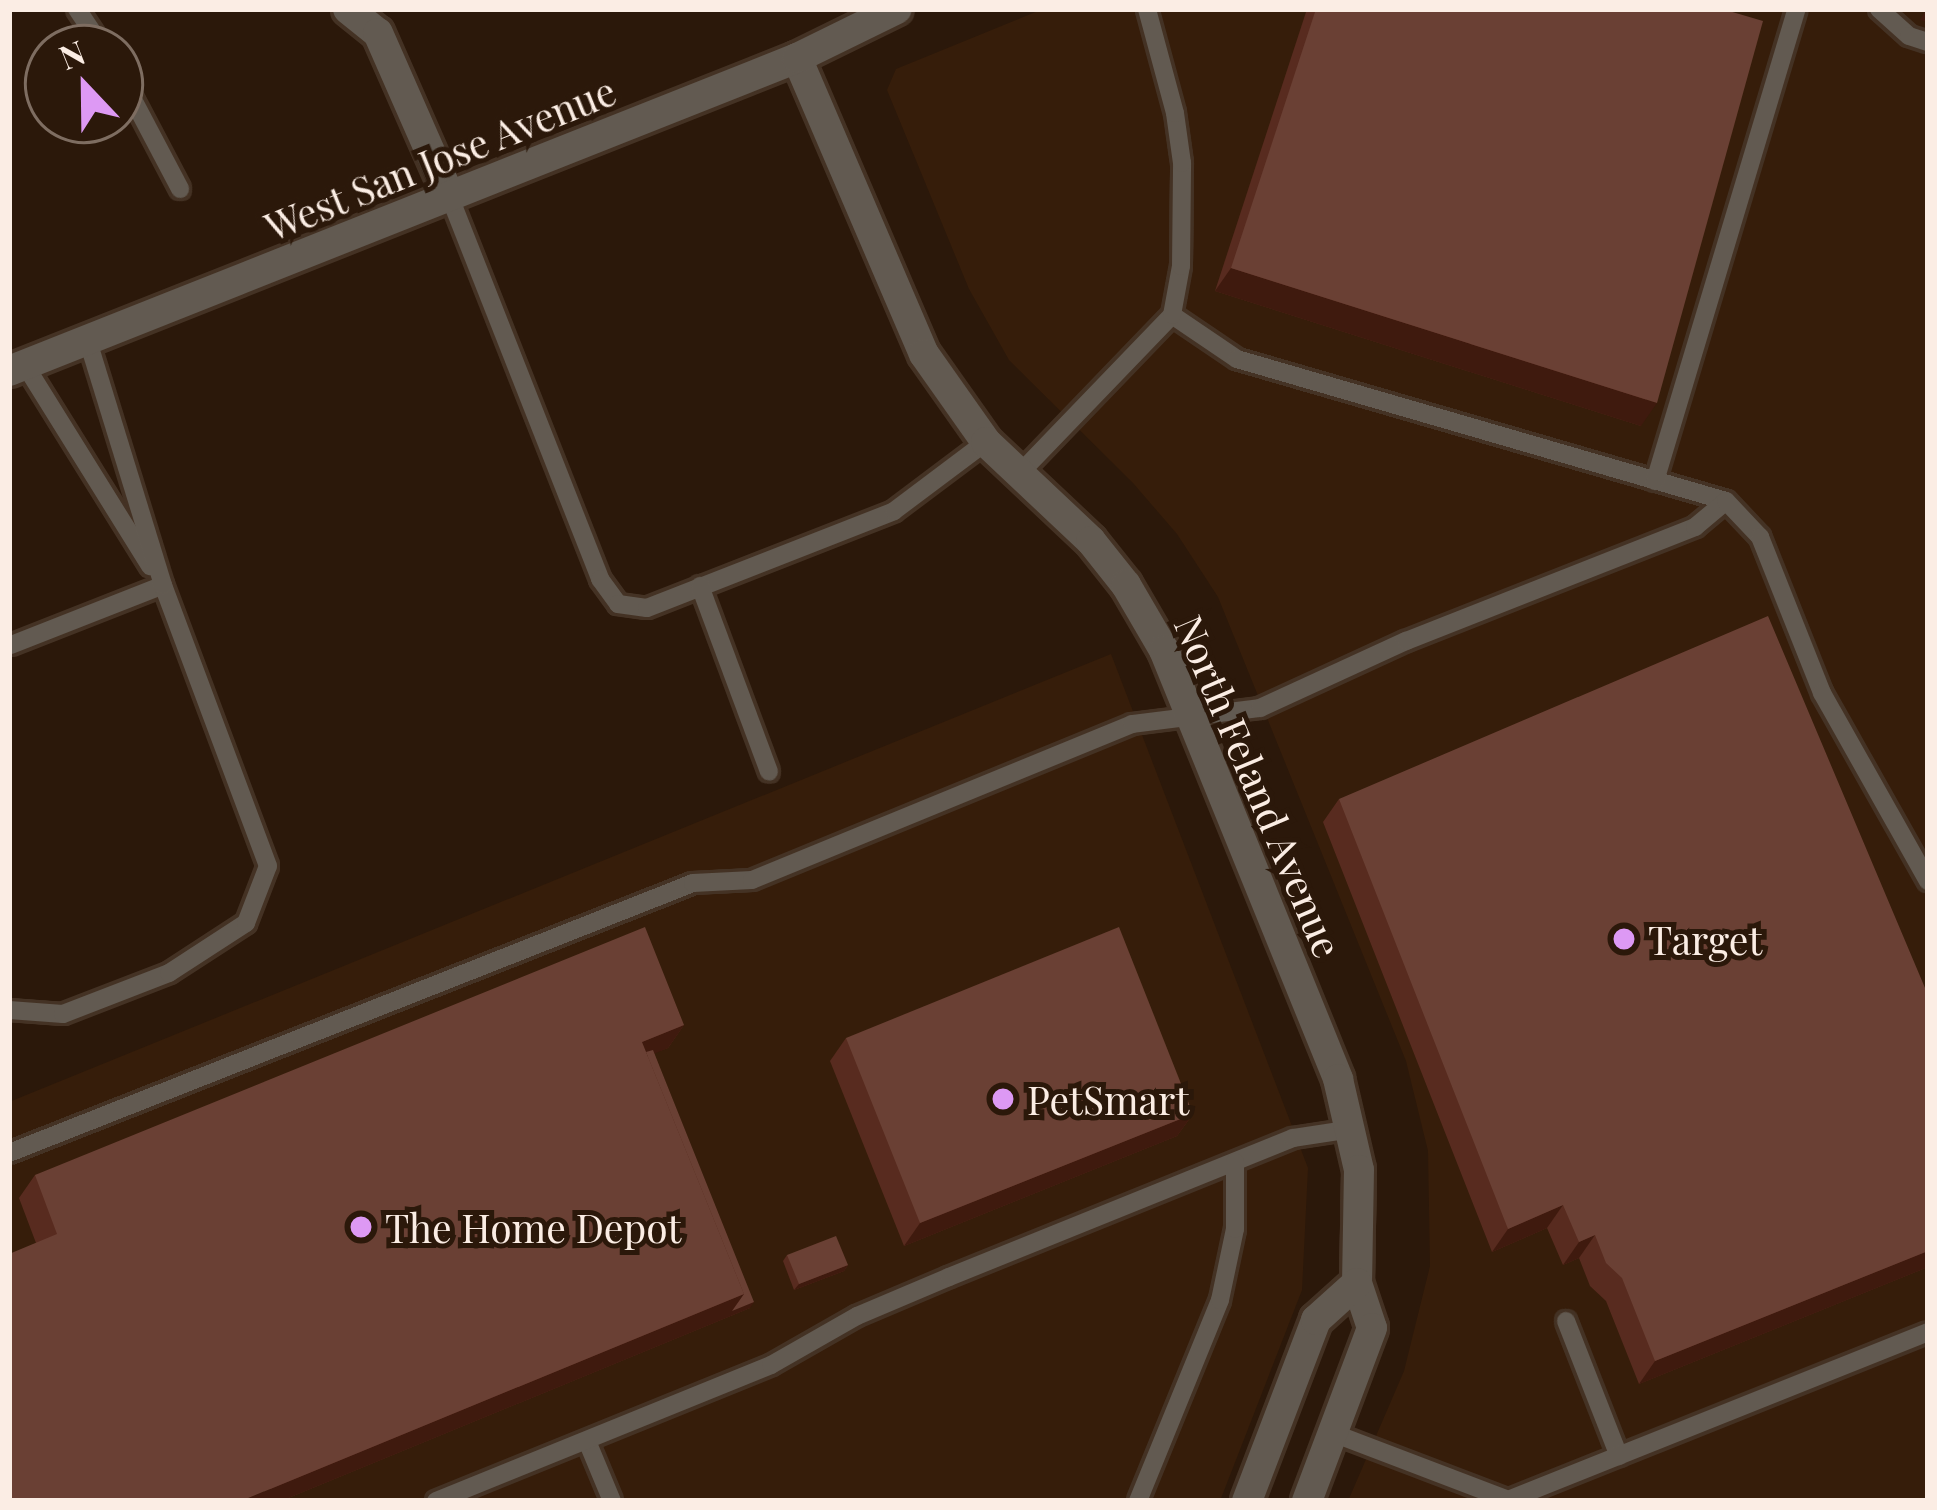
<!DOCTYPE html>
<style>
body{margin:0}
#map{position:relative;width:1937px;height:1510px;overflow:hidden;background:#2b180a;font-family:"Playfair Display",serif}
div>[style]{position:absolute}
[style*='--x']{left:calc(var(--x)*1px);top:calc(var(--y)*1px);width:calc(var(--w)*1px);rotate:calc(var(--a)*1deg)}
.built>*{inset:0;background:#361d0a}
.roads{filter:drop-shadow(3px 0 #443224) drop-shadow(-3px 0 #443224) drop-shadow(0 3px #443224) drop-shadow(0 -3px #443224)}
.lane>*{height:18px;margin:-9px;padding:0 9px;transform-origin:9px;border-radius:9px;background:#625a51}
.street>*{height:30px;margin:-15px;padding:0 15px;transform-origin:15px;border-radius:15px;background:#625a51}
.wall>*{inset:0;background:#582b1f}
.shaded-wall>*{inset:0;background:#3f1a0e}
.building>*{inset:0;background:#6a4034}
.dots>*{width:33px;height:33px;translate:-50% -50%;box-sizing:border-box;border:6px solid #2b180a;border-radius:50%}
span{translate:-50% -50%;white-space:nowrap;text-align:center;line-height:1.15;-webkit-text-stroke:10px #2b180a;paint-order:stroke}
.street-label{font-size:39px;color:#fbede4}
.poi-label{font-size:39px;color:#fbede4}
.left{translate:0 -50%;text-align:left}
.frame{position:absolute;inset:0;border:12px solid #fbede4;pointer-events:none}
.north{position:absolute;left:24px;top:24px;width:120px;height:120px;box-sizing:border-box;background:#2b180a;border:3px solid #7e6d61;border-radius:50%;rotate:338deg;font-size:33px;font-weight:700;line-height:48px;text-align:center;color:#fbede4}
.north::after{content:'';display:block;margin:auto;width:42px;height:54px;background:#dd99f4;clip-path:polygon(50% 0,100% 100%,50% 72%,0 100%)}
</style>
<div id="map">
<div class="built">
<i style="clip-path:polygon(1043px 9px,1928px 9px,1928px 1501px,1348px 1501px,1404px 1371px,1430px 1266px,1428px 1151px,1406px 1061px,1218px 597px,1177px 534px,1133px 483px,1009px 360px,969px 289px,887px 90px,896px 69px)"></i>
<i style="clip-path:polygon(1111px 654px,1308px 1168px,1302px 1290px,1220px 1501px,9px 1501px,9px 1102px)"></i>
</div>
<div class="roads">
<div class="lane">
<i style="--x:77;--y:9;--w:47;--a:56.3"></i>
<i style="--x:1879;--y:9;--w:40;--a:42"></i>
<i style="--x:1909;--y:36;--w:20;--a:18"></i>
<i style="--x:120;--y:75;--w:129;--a:62.2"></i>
<i style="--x:449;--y:195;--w:413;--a:68.5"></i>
<i style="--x:600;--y:579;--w:31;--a:54"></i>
<i style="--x:618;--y:604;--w:29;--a:8"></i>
<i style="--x:647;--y:608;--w:265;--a:-21.4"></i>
<i style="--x:894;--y:511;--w:115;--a:-36.9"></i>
<i style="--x:1172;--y:315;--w:78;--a:34.1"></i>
<i style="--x:1237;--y:359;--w:509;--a:16.19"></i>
<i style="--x:25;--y:365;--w:237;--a:58.1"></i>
<i style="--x:1020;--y:473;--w:219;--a:-46.1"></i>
<i style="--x:1172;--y:315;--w:50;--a:-79.6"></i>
<i style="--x:1181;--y:266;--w:103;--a:-89.4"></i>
<i style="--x:1182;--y:163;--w:50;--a:-98"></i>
<i style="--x:1175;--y:113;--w:108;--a:-105.1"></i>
<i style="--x:1655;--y:481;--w:493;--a:-73.3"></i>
<i style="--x:700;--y:586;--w:198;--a:69.6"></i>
<i style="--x:11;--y:645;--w:163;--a:-21.5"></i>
<i style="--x:9;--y:1010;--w:54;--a:4.2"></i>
<i style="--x:63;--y:1014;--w:114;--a:-21.1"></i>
<i style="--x:169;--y:973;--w:92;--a:-33"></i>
<i style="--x:246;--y:923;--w:61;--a:-68.9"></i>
<i style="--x:268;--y:866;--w:300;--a:-110.5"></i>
<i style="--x:163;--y:585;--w:255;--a:-107.1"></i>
<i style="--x:9;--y:1153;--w:735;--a:-21.54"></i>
<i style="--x:693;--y:883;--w:59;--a:-2.9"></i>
<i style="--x:752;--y:880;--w:411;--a:-22.3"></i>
<i style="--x:1132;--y:724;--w:129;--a:-7.1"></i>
<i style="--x:1260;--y:708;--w:161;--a:-24.7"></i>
<i style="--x:1406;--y:641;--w:311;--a:-21.5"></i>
<i style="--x:1695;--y:527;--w:40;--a:-40"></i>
<i style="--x:1726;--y:501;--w:50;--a:46.6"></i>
<i style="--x:1760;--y:537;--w:168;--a:68.3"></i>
<i style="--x:1822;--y:693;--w:216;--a:60.6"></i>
<i style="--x:1566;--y:1321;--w:145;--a:68.6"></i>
<i style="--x:1333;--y:1433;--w:187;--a:20.9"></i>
<i style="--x:1508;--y:1500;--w:452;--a:-21.8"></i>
<i style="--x:587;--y:1441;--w:65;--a:67.4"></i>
<i style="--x:436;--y:1501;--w:362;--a:-22.1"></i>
<i style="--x:771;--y:1365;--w:99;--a:-29.7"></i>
<i style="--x:857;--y:1316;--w:100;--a:-23"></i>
<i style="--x:949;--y:1277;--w:371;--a:-22"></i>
<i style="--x:1293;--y:1138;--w:60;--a:-8.7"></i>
<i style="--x:1138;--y:1501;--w:217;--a:-67.8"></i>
<i style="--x:1220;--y:1300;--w:73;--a:-78.1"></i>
<i style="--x:1235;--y:1229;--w:67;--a:-90"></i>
</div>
<div class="street">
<i style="--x:348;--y:9;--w:38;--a:39"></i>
<i style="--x:378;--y:33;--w:177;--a:66.3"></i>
<i style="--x:797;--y:58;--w:322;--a:66.8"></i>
<i style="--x:924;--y:354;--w:108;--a:54.8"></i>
<i style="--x:986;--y:442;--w:144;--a:43.3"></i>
<i style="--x:1091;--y:541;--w:56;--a:51.5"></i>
<i style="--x:1126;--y:585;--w:75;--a:59.7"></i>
<i style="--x:1164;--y:650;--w:463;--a:67.9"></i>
<i style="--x:1338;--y:1079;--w:93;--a:77"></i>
<i style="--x:1359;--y:1170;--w:113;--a:91"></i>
<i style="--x:1357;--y:1283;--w:47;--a:71.6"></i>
<i style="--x:1372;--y:1328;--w:185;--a:110.6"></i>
<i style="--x:9;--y:371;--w:848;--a:-21.66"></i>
<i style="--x:797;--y:58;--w:111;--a:-26.1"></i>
<i style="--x:1247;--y:1501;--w:194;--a:-69.1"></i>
<i style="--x:1316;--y:1320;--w:55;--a:-42.1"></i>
</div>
</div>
<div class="wall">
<i style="clip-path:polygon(1307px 9px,1722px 9px,1641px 426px,1215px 291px)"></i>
<i style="clip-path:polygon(1339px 799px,1928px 995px,1928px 1267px,1639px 1384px,1606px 1301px,1590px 1286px,1579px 1258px,1563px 1265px,1547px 1228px,1492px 1252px,1323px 822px)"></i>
<i style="clip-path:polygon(684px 1025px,668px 1048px,654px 1053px,750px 1308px,281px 1501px,36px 1243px,19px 1198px,35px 1175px)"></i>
<i style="clip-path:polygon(846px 1038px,1193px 1114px,1177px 1136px,904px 1246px,830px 1061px)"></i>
<i style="clip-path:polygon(787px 1255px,848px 1265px,844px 1271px,794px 1290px,783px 1261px)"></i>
</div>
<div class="shaded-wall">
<i style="clip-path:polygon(1927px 9px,1928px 9px,1928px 22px,1920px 20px)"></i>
<i style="clip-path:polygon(1231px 268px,1657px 403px,1641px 426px,1215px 291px)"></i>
<i style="clip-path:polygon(684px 1025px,668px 1048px,632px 1063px,642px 1042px)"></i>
<i style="clip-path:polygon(1193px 1114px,1177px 1136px,904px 1246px,920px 1223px)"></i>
<i style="clip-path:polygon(1563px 1205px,1547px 1228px,1492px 1252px,1508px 1229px)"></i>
<i style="clip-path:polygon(1595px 1235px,1579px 1258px,1563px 1265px,1579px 1242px)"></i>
<i style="clip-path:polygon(1928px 1251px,1928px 1267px,1639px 1384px,1655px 1361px)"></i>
<i style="clip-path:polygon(848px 1265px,844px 1271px,794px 1290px,799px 1284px)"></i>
<i style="clip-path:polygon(744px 1294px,754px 1302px,750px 1308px,281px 1501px,241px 1501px)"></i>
</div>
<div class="building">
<i style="clip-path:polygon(1316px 9px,1722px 9px,1763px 21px,1657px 403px,1231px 268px)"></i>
<i style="clip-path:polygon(1768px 616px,1928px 995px,1928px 1251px,1655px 1361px,1622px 1278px,1606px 1263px,1595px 1235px,1579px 1242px,1563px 1205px,1508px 1229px,1339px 799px)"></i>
<i style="clip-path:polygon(645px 927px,684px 1025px,642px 1042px,744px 1294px,241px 1501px,9px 1501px,9px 1254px,57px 1234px,35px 1175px)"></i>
<i style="clip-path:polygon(1119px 927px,1193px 1114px,920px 1223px,846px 1038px)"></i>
<i style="clip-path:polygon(653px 1050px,754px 1302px,732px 1311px,744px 1294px,646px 1052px)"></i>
<i style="clip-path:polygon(836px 1236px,848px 1265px,799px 1284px,787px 1255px)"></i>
</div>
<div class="dots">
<i style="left:1624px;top:939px;background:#dd99f4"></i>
<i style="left:1003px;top:1099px;background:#dd99f4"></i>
<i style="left:361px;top:1227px;background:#dd99f4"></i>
</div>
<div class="street-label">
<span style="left:440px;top:158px;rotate:-22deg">West San Jose Avenue</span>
<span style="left:1259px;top:786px;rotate:67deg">North Feland Avenue</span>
</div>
<div class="poi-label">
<span class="left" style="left:1648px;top:939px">Target</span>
<span class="left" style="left:1027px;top:1099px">PetSmart</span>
<span class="left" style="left:385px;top:1227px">The Home Depot</span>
</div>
<div class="frame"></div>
<div class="north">N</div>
</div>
